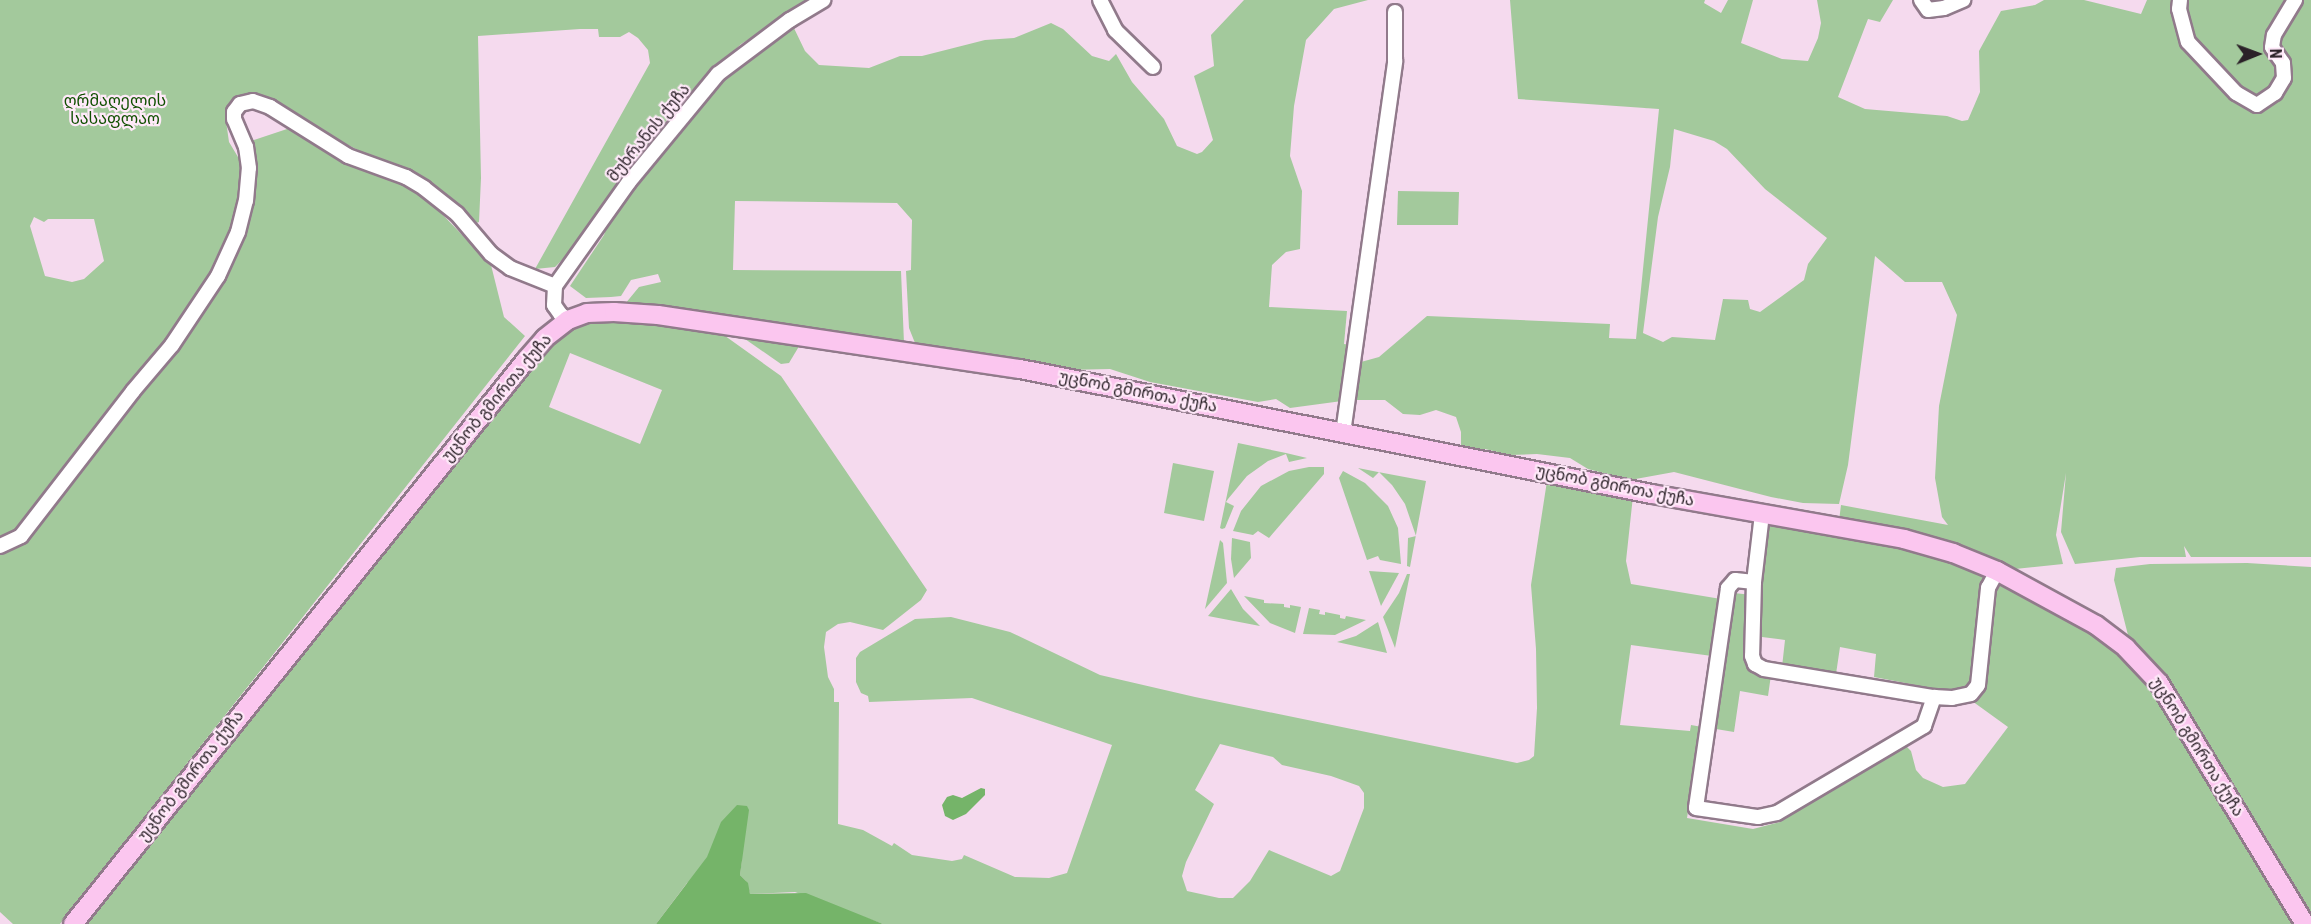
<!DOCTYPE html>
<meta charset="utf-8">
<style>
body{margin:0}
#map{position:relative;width:2311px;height:924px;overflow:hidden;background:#f5daee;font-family:"Roboto Condensed","Noto Sans Georgian",sans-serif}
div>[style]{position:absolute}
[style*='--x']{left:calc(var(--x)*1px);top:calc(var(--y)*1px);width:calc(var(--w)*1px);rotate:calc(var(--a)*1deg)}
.green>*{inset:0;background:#a3c99c}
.water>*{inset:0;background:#75b469}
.roads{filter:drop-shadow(2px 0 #917a8b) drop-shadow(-2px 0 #917a8b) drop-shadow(0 2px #917a8b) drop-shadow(0 -2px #917a8b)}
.minor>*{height:14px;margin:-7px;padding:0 7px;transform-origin:7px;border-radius:7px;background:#fff}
.major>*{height:18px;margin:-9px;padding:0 9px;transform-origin:9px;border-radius:9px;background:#fbc6ef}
span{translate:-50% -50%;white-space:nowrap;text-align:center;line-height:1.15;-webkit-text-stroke:4.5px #ffe9f9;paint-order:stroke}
.park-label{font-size:16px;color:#105000}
.street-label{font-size:16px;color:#2b2128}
.north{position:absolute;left:2227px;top:24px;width:60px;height:60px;-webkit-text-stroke:4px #ffe9f9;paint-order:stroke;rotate:89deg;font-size:16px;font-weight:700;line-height:24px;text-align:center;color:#2b2128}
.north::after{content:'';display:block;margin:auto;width:21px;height:27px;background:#2b2128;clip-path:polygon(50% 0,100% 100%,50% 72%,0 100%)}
</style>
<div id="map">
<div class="green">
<i style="clip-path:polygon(evenodd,0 0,813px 0,741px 44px,686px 96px,624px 174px,571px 251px,555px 267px,535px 269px,650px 63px,648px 50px,638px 38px,629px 32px,620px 37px,599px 37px,598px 29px,580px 29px,478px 36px,481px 178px,479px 222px,472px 225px,403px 173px,293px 117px,241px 100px,226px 121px,229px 142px,244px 167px,225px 277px,247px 220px,253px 171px,251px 141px,296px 126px,353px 165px,418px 189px,491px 265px,504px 317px,525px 336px,60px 924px,13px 924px,0 912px,0 0,34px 217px,44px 222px,48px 219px,94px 219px,104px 261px,84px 279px,72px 282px,45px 276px,30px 226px,34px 217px)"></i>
<i style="clip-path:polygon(1244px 0,1368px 0,1334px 9px,1306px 40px,1294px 106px,1290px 156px,1302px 191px,1300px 249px,1286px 252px,1272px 265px,1269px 307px,1347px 311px,1344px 344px,1351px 345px,1342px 401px,1290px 408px,1276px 399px,1258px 402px,1150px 382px,1110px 369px,1065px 370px,1000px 355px,917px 348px,909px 328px,906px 271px,911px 270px,912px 220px,897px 203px,735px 201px,733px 270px,901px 271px,904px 343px,625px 304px,639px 287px,661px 282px,658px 274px,631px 280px,621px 296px,611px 297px,586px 298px,570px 286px,604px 235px,611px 214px,685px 118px,730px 71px,792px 24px,805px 51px,819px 65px,869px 68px,900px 56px,922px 56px,985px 40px,1014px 38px,1051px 23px,1063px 29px,1092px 56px,1109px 61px,1116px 54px,1132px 82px,1164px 119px,1177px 146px,1197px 154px,1202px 152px,1213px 140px,1194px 76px,1214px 66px,1211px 35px)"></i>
<i style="clip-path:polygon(evenodd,1510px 0,1705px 0,1704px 3px,1721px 13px,1728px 0,1753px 0,1741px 43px,1782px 59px,1808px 61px,1818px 38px,1821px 23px,1817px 0,1893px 0,1880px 22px,1868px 19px,1838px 97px,1865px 109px,1947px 116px,1962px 121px,1968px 120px,1980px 92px,1979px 51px,2001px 11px,2035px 5px,2044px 0,2084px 0,2141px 14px,2147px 0,2178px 0,2183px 33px,2252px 105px,2276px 95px,2279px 46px,2283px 29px,2300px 0,2311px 0,2311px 557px,2191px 557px,2184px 546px,2186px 557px,2140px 557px,2075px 564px,2061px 532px,2066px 473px,2056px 535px,2063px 564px,2015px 569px,2002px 566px,1944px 541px,1839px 521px,1841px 505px,1948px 525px,1942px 517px,1935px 478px,1939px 406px,1957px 315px,1942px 282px,1905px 282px,1875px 256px,1848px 465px,1839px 504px,1803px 503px,1771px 497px,1674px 472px,1630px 480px,1588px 469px,1570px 458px,1537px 454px,1510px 455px,1485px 449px,1461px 449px,1461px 432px,1456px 417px,1436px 410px,1420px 415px,1403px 414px,1385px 400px,1356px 400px,1361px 362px,1379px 357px,1427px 316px,1610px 324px,1609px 338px,1636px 339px,1659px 109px,1518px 99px,1510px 0,1674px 129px,1714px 141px,1727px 149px,1765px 189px,1827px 238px,1808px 264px,1804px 280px,1760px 312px,1750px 309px,1748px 300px,1723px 299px,1715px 340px,1672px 337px,1663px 342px,1643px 333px,1658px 217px,1670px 167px,1674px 129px)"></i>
<i style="clip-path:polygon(2183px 0,2290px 0,2275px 54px,2278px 81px,2269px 95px,2247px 95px,2189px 41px)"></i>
<i style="clip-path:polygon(1398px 191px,1459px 192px,1458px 225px,1397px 225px)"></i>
<i style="clip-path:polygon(evenodd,595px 318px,714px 328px,781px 376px,927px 590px,921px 600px,883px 630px,850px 622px,838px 624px,826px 632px,824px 647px,828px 677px,834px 689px,834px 702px,839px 702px,838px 824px,863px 830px,892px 846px,894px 843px,912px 855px,952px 861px,962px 859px,964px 855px,1015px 877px,1049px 878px,1067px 873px,1112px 745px,972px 698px,869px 702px,868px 696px,861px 693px,856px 682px,856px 658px,860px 652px,915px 619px,951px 617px,1010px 632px,1100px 675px,1195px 697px,1517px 763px,1529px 760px,1534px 756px,1537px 708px,1536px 649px,1531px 585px,1547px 481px,1633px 496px,1626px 561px,1631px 584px,1721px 599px,1712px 656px,1631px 645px,1620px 725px,1690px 731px,1691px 725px,1702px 727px,1687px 818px,1753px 829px,1780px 822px,1835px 785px,1906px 746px,1911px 751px,1916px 770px,1923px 778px,1943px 787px,1965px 784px,2008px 727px,1972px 701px,1968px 689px,1952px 692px,1874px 677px,1876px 654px,1840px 647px,1836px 674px,1782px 667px,1785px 640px,1762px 637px,1758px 616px,1758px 586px,1768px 526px,1835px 535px,1917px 553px,1986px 575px,2092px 632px,2129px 659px,2151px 683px,2197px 765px,2210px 778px,2297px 924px,883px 924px,795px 892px,750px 894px,746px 881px,740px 875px,742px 859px,687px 883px,656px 924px,81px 924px,561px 334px,595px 318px,570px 353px,662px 390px,640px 444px,549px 407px,570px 353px,595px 318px,1220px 744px,1273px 757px,1282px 765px,1331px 776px,1359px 786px,1364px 793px,1364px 808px,1340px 871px,1331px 876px,1269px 850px,1250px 881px,1233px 898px,1219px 898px,1187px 891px,1182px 876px,1186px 862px,1214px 804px,1195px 790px,1220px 744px)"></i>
<i style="clip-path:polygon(735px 332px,798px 342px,798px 348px,789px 363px,781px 364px)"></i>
<i style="clip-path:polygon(1238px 443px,1286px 453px,1307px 458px,1289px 462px,1286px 454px,1268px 461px,1247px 476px,1228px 499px,1226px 502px,1234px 506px,1225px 528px,1222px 529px,1220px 528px)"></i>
<i style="clip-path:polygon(1173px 463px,1214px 471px,1204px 521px,1164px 513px)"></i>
<i style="clip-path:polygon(1309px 467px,1324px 467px,1324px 474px,1269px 538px,1258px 531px,1253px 535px,1233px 531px,1241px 511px,1261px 486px,1289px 471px)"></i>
<i style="clip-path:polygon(1358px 468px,1378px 472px,1426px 481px,1410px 567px,1407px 566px,1408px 538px,1416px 536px,1405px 504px,1392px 485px,1379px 472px,1373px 478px)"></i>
<i style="clip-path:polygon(1343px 471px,1365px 483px,1388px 506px,1398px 528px,1401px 564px,1380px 560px,1378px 556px,1367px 560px,1339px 478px)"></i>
<i style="clip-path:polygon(1232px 538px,1250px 542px,1251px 558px,1234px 578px,1231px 559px)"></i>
<i style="clip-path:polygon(1220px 540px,1223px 543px,1227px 583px,1205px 609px)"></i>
<i style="clip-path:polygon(2247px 563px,2311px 567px,2311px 922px,2187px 711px,2161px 672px,2130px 643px,2114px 580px,2116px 568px,2150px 564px)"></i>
<i style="clip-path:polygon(1369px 571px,1399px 573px,1381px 606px)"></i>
<i style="clip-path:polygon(1407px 574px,1410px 574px,1395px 648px,1383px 617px,1399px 593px)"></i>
<i style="clip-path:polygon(1231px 589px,1243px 609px,1260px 626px,1208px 616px)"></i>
<i style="clip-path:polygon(1734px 593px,1752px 595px,1746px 666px,1748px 669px,1771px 675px,1768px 696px,1740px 691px,1734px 732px,1710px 728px)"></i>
<i style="clip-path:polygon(1244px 596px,1264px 600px,1264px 603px,1284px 604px,1284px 607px,1290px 608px,1290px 605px,1301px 607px,1295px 633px,1270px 623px)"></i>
<i style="clip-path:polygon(1309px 608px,1320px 610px,1319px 614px,1325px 615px,1325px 612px,1340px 615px,1340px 618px,1345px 619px,1346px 616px,1366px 620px,1335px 635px,1303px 634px)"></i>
<i style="clip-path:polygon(1378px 622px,1387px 653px,1337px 642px,1356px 636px)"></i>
</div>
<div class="water">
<i style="clip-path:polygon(981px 788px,985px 789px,985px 795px,966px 814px,953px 820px,945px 816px,942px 805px,947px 797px,953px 795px,962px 798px)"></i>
<i style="clip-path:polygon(737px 805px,747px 806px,749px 810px,740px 875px,748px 883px,750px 894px,806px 893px,883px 924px,656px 924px,707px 857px,721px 822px)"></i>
</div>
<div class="roads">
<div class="minor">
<i style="--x:1100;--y:0;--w:34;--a:63"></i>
<i style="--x:1115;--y:30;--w:53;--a:44.2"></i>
<i style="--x:1921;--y:0;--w:12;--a:55"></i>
<i style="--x:1928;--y:10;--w:16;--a:-7"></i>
<i style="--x:1944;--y:8;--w:21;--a:-23"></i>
<i style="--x:2180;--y:0;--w:9;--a:96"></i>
<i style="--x:2179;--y:9;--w:34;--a:75"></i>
<i style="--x:2188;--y:42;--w:70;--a:46.7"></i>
<i style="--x:2236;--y:93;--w:24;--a:30"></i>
<i style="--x:2257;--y:105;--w:22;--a:-34"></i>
<i style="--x:2275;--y:93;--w:17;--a:-59"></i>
<i style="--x:2284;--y:78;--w:15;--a:-94"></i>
<i style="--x:2283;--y:63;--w:19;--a:-125"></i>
<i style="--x:2272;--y:47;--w:12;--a:-81"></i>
<i style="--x:2274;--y:35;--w:41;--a:-59"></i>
<i style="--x:568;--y:320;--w:9;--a:-144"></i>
<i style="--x:561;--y:315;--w:12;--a:-125"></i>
<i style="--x:554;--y:305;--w:19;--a:-87"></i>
<i style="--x:555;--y:286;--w:128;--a:-54.6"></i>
<i style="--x:629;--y:182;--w:140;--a:-50.5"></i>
<i style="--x:718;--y:74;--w:90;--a:-36.9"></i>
<i style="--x:790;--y:20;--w:39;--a:-31"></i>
<i style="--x:1343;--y:433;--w:376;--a:-82"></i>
<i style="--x:1395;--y:61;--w:49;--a:-90"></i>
<i style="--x:1762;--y:514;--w:68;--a:96.7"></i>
<i style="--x:1754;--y:582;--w:74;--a:91.5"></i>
<i style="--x:1752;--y:656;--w:9;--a:69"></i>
<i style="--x:1755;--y:664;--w:10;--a:29"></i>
<i style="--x:1764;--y:669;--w:172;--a:9.4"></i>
<i style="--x:1934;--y:697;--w:18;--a:3"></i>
<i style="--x:1952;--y:698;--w:19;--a:-12"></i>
<i style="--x:1971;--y:694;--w:11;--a:-52"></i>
<i style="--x:1978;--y:685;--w:98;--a:-84.1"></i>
<i style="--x:1988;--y:588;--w:19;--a:-62"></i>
<i style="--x:0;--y:546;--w:23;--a:-25"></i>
<i style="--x:21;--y:536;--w:183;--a:-52.3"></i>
<i style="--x:133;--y:391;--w:60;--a:-49.7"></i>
<i style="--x:172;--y:345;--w:83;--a:-56.3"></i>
<i style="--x:218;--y:276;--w:48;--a:-65.6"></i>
<i style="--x:238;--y:232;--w:32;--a:-76"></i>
<i style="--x:246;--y:201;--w:33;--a:-85"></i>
<i style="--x:249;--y:168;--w:21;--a:-98"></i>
<i style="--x:246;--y:147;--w:30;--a:-113"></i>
<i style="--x:234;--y:119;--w:7;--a:-90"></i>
<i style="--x:234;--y:112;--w:10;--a:-53"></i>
<i style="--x:240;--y:104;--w:13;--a:-13"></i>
<i style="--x:253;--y:101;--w:18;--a:19"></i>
<i style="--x:270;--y:107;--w:92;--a:32.1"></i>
<i style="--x:348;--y:156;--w:62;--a:19.9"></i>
<i style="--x:406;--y:177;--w:21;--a:31"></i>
<i style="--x:424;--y:188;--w:42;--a:38.2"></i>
<i style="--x:457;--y:214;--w:52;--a:49.6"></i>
<i style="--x:491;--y:254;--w:24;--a:36"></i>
<i style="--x:510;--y:268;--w:48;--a:21.8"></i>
<i style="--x:1754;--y:582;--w:19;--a:-174"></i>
<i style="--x:1735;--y:580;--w:11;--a:131"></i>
<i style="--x:1728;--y:588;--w:222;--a:98.3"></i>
<i style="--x:1696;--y:808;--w:63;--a:8.3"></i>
<i style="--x:1758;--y:817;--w:19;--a:-12"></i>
<i style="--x:1777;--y:813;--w:171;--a:-30.6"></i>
<i style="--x:1924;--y:726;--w:31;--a:-71"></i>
</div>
<div class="major">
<i style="--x:73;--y:924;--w:723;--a:-51.23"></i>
<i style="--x:526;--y:360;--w:29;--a:-49"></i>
<i style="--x:545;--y:338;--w:29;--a:-38"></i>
<i style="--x:568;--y:320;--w:20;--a:-20"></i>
<i style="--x:587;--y:313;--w:27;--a:-2"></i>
<i style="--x:614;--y:312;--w:44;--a:3.9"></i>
<i style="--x:658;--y:315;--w:366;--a:8.5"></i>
<i style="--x:1020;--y:369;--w:644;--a:11.19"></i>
<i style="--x:1652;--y:494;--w:256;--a:10.1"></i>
<i style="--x:1904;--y:539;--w:51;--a:15.9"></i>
<i style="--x:1953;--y:553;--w:48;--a:22.2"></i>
<i style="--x:1997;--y:571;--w:113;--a:28.6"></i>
<i style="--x:2096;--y:625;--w:38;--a:37"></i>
<i style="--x:2126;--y:648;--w:48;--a:46.7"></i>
<i style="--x:2159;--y:683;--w:282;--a:58.8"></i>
</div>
</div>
<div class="park-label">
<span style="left:115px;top:110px">ღრმაღელის<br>სასაფლაო</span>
</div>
<div class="street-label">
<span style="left:649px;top:133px;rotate:-51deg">მუხრანის ქუჩა</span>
<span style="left:1138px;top:392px;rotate:11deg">უცნობ გმირთა ქუჩა</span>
<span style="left:497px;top:398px;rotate:-50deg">უცნობ გმირთა ქუჩა</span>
<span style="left:1615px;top:486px;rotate:11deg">უცნობ გმირთა ქუჩა</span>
<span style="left:2197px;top:747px;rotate:58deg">უცნობ გმირთა ქუჩა</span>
<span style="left:191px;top:776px;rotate:-52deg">უცნობ გმირთა ქუჩა</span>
</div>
<div class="north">N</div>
</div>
